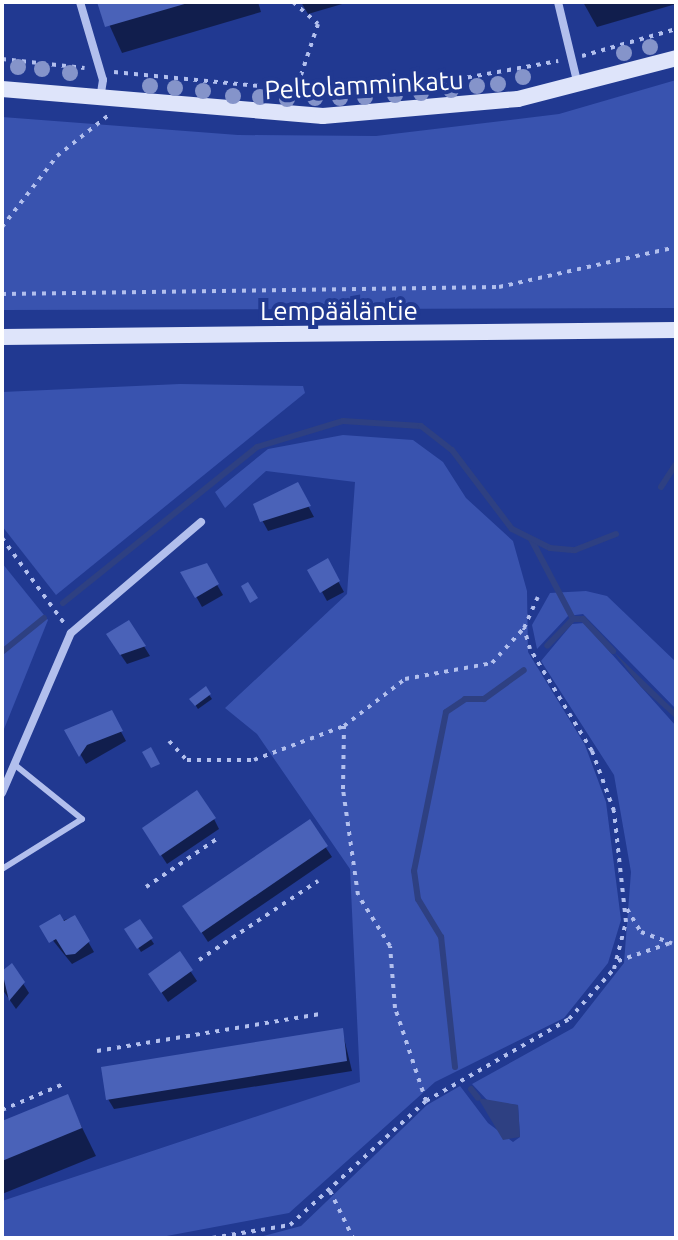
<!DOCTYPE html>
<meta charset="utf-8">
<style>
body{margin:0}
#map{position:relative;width:678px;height:1240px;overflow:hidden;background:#213991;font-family:Ubuntu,sans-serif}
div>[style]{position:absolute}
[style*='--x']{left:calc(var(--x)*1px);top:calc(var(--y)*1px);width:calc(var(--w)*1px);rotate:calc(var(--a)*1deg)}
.green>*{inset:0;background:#3953af}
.water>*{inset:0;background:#2e4082}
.shadow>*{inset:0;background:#0007}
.stream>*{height:6px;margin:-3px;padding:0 3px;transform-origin:3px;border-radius:3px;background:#2e4082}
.building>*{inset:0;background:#4a62b8}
.path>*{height:4px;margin-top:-2px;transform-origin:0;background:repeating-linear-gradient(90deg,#b2bfed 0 4px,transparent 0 10px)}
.lane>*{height:6px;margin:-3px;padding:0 3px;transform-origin:3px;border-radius:3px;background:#b2bfed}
.street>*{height:8px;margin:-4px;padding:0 4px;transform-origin:4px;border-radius:4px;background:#b2bfed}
.secondary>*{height:16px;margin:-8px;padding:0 8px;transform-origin:8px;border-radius:8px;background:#dee4fa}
.trees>*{width:16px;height:16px;margin:-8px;border-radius:50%;background:#8594ca}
span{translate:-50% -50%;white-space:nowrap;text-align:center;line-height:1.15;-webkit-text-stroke:8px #213991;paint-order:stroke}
.street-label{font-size:26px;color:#fff}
.frame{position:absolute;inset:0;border:4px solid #fff;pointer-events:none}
</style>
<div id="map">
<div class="green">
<i style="clip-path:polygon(676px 80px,676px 308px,2px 310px,2px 117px,238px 135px,376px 136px,559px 114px)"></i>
<i style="clip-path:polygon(180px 384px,303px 386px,305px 393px,56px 595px,2px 526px,2px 392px)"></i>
<i style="clip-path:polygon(343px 435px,413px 440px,443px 462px,466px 498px,513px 541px,527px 591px,528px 652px,585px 745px,606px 802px,621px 920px,608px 963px,564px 1018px,435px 1082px,289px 1213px,156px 1238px,2px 1238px,2px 1201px,360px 1082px,350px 869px,257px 734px,225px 708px,347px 594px,355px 482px,266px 471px,225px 508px,215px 492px,268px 449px)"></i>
<i style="clip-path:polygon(2px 563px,48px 620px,2px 734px)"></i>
<i style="clip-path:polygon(586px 591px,607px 596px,676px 662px,676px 709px,583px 614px,568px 616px,537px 649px,532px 625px,550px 593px)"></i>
<i style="clip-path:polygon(584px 623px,676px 726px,676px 1238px,256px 1238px,301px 1226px,427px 1105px,460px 1086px,488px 1123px,513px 1142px,520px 1137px,518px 1105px,489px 1102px,472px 1084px,573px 1028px,624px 963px,631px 872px,614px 775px,541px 661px,572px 624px)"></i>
</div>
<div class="water">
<i style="clip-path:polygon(613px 651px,676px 712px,676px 719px,641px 687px)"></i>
<i style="clip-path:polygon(478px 1098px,518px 1105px,520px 1137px,503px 1140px)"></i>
</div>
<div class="shadow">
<i style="clip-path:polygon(99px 2px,258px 2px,261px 12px,122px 53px)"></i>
<i style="clip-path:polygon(301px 2px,349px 2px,308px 14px)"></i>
<i style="clip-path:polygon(583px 2px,676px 2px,676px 4px,597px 27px)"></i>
<i style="clip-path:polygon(297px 485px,314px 517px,268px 531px,256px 509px)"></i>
<i style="clip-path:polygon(327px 561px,344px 592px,327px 601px,310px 570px)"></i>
<i style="clip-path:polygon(206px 566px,223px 595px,202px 607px,183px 573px)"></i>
<i style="clip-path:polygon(129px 622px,150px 656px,127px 664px,114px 645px)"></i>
<i style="clip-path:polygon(205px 689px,212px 699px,198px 709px,192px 700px)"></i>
<i style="clip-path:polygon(111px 713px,126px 741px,86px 764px,67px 731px)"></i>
<i style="clip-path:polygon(214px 819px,219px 829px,167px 864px,150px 838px)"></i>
<i style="clip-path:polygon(309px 822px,332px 857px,208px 942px,191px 916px)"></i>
<i style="clip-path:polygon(74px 917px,94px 952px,72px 964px,42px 927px)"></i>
<i style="clip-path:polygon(139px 921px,154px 944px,141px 952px,127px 929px)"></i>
<i style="clip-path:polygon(179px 954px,197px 981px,168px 1002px,156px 984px)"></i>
<i style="clip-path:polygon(12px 966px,29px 993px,16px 1009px,2px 989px,2px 973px)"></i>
<i style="clip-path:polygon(342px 1030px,352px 1071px,114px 1109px,108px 1099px)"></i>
<i style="clip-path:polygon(67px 1097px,96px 1156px,2px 1194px,2px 1124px)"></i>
</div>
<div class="stream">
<i style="--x:661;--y:487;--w:27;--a:-57"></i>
<i style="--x:531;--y:539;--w:90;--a:62.3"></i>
<i style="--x:573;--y:619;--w:37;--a:134"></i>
<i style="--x:63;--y:603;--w:249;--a:-38.8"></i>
<i style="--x:257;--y:447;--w:90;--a:-16.8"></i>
<i style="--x:343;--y:421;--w:78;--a:3.7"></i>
<i style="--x:421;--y:426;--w:39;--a:38"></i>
<i style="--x:452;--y:450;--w:99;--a:52.8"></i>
<i style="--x:512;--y:529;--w:42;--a:26.6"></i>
<i style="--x:550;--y:548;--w:25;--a:5"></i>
<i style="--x:575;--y:550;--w:44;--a:-21.3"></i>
<i style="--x:573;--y:619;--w:10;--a:0"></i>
<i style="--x:583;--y:619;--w:44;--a:46.8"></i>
<i style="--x:2;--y:652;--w:54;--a:-39"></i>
<i style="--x:455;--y:1067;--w:131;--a:-96.1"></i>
<i style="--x:441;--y:937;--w:44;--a:-121.2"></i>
<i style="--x:418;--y:899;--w:28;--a:-98"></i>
<i style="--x:414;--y:871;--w:162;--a:-78.6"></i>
<i style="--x:446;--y:712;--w:23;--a:-34"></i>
<i style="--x:465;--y:699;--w:19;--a:0"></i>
<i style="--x:484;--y:699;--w:49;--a:-35.9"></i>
<i style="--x:471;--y:1089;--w:11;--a:52"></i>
</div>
<div class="building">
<i style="clip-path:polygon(97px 2px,188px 2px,188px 3px,105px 27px)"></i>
<i style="clip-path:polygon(298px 482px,311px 506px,260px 522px,253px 504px)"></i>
<i style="clip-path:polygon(328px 558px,340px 581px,320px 593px,307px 570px)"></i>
<i style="clip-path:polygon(207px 563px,219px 584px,195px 598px,180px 572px)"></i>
<i style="clip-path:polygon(248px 582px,258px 598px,250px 603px,241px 586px)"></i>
<i style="clip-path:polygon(129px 620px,146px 646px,120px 655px,106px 634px)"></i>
<i style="clip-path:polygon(206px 686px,211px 694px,195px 706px,189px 699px)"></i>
<i style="clip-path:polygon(112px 710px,123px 731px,87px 745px,79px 757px,64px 730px)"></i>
<i style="clip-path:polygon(151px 747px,160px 764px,151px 768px,142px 752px)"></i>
<i style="clip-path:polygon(197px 790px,216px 818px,160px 856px,142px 828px)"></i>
<i style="clip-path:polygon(310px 819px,328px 846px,201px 933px,182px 906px)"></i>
<i style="clip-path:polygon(60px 914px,64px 921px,75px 915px,90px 941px,75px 954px,66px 955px,56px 939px,49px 943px,39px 926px)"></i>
<i style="clip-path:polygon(140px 919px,153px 938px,137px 949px,124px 929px)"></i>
<i style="clip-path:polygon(180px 951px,193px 970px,161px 993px,148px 974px)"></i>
<i style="clip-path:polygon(12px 963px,25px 982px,9px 1001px,2px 971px)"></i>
<i style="clip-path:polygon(343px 1028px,347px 1061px,106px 1100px,101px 1067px)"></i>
<i style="clip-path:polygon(68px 1094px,82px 1128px,2px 1161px,2px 1121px)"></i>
</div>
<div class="path">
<i style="--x:293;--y:2;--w:33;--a:41"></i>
<i style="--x:318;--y:24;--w:70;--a:108.4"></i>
<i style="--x:582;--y:56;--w:98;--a:-16"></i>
<i style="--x:2;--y:59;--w:83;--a:6.2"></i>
<i style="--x:114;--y:72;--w:188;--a:5.5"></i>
<i style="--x:301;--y:90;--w:147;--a:-3.5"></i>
<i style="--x:448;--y:81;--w:112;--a:-10.3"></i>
<i style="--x:2;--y:227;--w:90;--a:-52.2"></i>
<i style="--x:57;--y:156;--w:68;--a:-38.4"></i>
<i style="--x:2;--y:294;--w:497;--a:-0.8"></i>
<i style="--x:499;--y:287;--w:181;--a:-12.7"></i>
<i style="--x:2;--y:538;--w:105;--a:53.9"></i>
<i style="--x:169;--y:741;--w:26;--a:47"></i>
<i style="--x:187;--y:760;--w:67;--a:0"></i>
<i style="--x:254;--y:760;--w:96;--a:-20.7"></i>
<i style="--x:146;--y:887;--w:87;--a:-34.2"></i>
<i style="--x:627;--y:909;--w:27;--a:59"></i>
<i style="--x:641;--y:932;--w:33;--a:20"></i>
<i style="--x:199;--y:960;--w:143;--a:-33.6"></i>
<i style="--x:618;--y:961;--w:61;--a:-19"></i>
<i style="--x:97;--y:1051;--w:226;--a:-9.4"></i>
<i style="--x:426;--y:1101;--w:98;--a:-108.4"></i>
<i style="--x:395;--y:1008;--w:62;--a:-94.6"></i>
<i style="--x:390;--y:946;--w:60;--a:-122.1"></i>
<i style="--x:358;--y:895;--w:107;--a:-98.1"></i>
<i style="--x:343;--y:789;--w:63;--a:-89.1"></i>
<i style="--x:344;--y:726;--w:77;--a:-37.6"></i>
<i style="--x:405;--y:679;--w:88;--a:-10.4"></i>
<i style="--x:492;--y:663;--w:47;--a:-47.6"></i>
<i style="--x:2;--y:1110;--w:69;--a:-22.9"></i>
<i style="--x:330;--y:1191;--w:52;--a:63.9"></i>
<i style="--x:179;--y:1238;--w:31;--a:0"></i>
<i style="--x:212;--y:1238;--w:79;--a:-9.5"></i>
<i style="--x:290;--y:1225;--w:184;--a:-42.4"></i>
<i style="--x:426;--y:1101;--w:165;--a:-29.8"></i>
<i style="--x:569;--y:1019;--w:67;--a:-48"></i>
<i style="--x:614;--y:969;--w:49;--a:-75.7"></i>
<i style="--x:626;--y:922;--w:112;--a:-96.2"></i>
<i style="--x:614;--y:811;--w:64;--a:-110.1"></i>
<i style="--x:592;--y:751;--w:119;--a:-121.3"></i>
<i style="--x:530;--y:649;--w:22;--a:-106"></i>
<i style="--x:524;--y:628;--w:34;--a:-66"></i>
</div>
<div class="lane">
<i style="--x:2;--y:869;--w:94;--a:-32"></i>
<i style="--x:82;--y:819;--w:86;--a:-141.1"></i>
</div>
<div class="street">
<i style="--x:80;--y:2;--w:81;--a:73.6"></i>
<i style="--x:103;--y:80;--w:19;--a:99"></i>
<i style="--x:558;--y:2;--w:85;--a:76.5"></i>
<i style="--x:2;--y:793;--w:174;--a:-66.7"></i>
<i style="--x:71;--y:633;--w:171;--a:-40.5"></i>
</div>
<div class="secondary">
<i style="--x:2;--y:89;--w:322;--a:4.8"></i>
<i style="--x:323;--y:116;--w:196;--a:-5"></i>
<i style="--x:518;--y:99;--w:163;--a:-14.5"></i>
<i style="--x:2;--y:337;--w:674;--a:-0.6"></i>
</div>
<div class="trees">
<i style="left:650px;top:47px"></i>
<i style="left:624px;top:53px"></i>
<i style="left:18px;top:67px"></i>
<i style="left:42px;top:69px"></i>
<i style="left:70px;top:73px"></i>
<i style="left:523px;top:77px"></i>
<i style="left:498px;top:84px"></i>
<i style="left:150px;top:86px"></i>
<i style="left:477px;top:86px"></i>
<i style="left:175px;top:88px"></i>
<i style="left:451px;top:90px"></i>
<i style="left:203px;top:91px"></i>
<i style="left:421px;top:93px"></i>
<i style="left:395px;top:95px"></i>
<i style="left:233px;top:96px"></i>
<i style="left:260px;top:97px"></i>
<i style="left:365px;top:97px"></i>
<i style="left:315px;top:98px"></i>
<i style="left:340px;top:98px"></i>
<i style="left:287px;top:99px"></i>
</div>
<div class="street-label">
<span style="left:364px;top:85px;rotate:-3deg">Peltolamminkatu</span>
<span style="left:339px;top:311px">Lempääläntie</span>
</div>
<div class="frame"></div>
</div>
